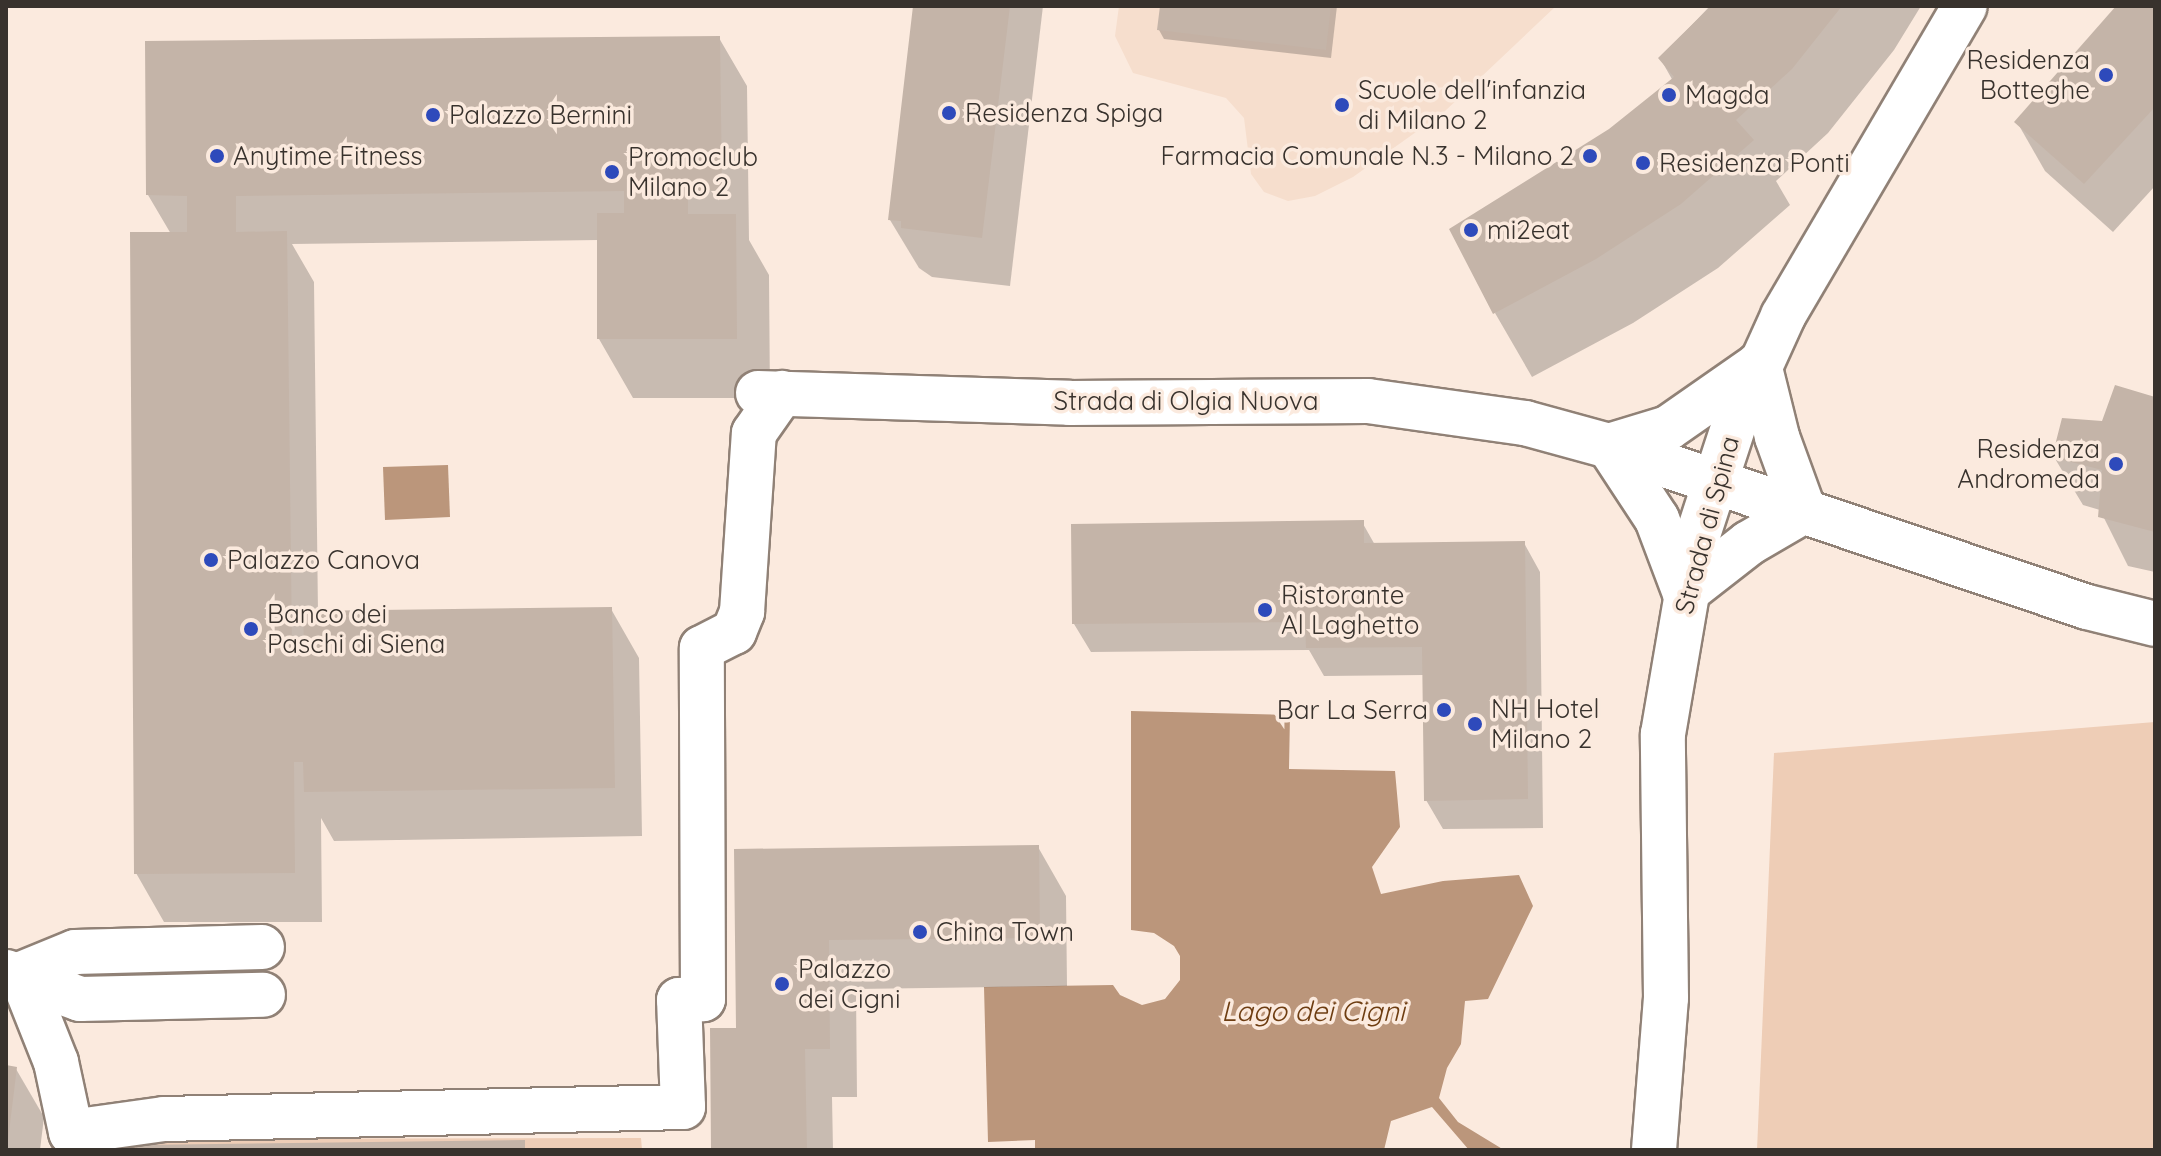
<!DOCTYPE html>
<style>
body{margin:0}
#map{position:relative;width:2161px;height:1156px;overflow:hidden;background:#fbeade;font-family:Quicksand,sans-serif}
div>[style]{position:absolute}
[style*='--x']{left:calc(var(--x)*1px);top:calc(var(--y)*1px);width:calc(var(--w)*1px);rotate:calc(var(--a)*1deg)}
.built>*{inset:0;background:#f6decd}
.green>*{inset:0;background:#eecdb6}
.water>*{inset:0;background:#bb967b}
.shadow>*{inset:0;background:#0003}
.building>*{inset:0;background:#c4b4a8}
.roads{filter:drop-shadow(2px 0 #908176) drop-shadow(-2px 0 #908176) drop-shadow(0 2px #908176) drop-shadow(0 -2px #908176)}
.minor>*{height:44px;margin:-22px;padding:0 22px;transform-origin:22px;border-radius:22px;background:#fff}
.dots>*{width:22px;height:22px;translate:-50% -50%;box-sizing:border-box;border:4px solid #fbeade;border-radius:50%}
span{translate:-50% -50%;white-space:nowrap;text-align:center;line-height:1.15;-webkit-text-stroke:7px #fbeade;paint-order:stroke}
.poi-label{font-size:26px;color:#38322d}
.right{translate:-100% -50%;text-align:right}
.left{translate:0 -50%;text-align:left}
.street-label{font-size:26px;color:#38322d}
.water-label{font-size:28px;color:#6e3d11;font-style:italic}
.frame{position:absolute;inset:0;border:8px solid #38322d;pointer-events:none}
</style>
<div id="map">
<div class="built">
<i style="clip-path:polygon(1119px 6px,1556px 6px,1444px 112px,1353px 177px,1315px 196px,1288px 201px,1264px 192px,1251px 174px,1244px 118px,1226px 98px,1133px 73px,1115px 36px)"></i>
</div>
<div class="green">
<i style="clip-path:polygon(2155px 722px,2155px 1150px,1757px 1150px,1774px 753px)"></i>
<i style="clip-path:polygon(641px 1138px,642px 1150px,79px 1150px,81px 1139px)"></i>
</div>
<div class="water">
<i style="clip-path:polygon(448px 465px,450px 517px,385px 520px,383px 467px)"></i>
<i style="clip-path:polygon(1131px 711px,1290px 715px,1289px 769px,1395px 771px,1400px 827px,1372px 867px,1381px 894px,1443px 881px,1519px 875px,1533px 906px,1488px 999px,1465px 1001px,1461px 1044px,1447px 1068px,1439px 1098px,1458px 1122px,1504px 1150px,1469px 1150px,1432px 1107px,1391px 1121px,1384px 1150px,1035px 1150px,1035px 1140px,988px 1142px,984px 987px,1113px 985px,1120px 995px,1142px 1005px,1165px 999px,1180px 980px,1180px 956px,1174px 946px,1154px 933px,1131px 930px)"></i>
</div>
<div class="shadow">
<i style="clip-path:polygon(915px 6px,1043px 6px,1010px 286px,932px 277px,919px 268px,890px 220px)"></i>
<i style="clip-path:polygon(1162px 6px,1337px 6px,1331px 58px,1164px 39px,1159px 30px)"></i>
<i style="clip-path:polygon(1710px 6px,1921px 6px,1894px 50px,1828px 133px,1776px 181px,1790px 205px,1718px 268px,1633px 323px,1532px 377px,1495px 313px,1610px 131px,1673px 81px,1660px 58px)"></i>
<i style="clip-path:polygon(2119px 6px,2155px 6px,2155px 186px,2113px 232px,2045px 171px,2017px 122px)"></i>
<i style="clip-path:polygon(719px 38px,747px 86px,749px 240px,769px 275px,770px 398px,633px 398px,599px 339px,599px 240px,292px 244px,314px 282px,318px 613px,611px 609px,639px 658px,642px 836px,334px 841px,321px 818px,322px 922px,164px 922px,136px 873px,171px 234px,148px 195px)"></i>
<i style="clip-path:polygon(2155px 400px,2155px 572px,2128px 566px,2100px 510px,2083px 505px,2054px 457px,2103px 423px)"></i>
<i style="clip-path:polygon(1362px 522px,1375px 545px,1524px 543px,1540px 572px,1543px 828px,1443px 829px,1426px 800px,1425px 675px,1324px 676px,1309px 650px,1091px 652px,1074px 624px)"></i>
<i style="clip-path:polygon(1038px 847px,1066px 896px,1067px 986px,856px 989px,857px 1097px,832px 1097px,833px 1150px,713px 1150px,738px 1030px,736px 850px)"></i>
<i style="clip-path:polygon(6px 1067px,16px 1069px,44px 1117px,40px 1150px,6px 1150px)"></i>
</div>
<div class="building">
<i style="clip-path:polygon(913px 6px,1010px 6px,982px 238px,901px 228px,901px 221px,888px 220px)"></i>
<i style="clip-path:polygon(1160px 6px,1331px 6px,1326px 50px,1157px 30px)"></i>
<i style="clip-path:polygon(1711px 6px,1842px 6px,1792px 69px,1736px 120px,1754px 140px,1681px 204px,1596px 259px,1493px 314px,1449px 229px,1609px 129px,1674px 77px,1658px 58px)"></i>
<i style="clip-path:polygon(2116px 6px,2155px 6px,2155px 107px,2084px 184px,2014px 122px)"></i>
<i style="clip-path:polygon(720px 36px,722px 190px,688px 191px,688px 214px,736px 214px,737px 339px,597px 339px,597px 213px,624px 213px,624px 191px,236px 196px,236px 232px,287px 231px,292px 646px,304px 646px,303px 611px,612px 607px,615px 788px,304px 792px,303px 762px,294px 762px,295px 873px,134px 874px,130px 232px,187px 232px,187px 196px,146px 195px,145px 41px)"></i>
<i style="clip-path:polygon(2115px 385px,2155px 397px,2155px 532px,2098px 517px,2102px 470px,2052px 457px,2062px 418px,2102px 421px)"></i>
<i style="clip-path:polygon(1364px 520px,1364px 543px,1525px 541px,1528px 799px,1424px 801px,1422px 647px,1306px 648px,1305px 622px,1072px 624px,1071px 524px)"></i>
<i style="clip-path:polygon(1039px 845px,1040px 938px,829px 940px,830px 1049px,805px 1049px,807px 1150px,711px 1150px,710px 1028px,736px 1028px,734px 849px)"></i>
<i style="clip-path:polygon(6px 1065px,17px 1067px,8px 1140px,6px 1139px)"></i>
<i style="clip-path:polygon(525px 1140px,525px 1150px,136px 1150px,136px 1145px)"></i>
</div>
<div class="roads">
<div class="minor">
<i style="--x:1759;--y:364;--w:75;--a:76.1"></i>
<i style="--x:1777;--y:437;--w:79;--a:70"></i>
<i style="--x:1757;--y:366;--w:108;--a:145.1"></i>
<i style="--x:1668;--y:428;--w:62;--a:163"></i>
<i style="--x:1609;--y:446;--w:87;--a:56.7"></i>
<i style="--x:1657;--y:519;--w:79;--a:69.3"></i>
<i style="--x:1685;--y:593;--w:81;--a:-38"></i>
<i style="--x:1749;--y:543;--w:64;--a:-30.2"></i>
<i style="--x:758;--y:393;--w:312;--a:1.8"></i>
<i style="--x:1070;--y:403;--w:298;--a:-0.4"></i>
<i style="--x:1368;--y:401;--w:159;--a:8"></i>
<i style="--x:1525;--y:423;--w:87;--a:15.3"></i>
<i style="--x:1609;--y:446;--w:504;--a:18.61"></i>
<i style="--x:2087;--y:607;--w:70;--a:14"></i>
<i style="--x:6;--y:972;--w:79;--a:20"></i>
<i style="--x:80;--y:999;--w:183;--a:-1.3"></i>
<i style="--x:21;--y:974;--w:95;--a:68.3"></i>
<i style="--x:56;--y:1062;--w:72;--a:77.9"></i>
<i style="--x:71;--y:1132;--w:94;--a:-8"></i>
<i style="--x:164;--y:1119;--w:519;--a:-1.32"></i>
<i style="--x:683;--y:1107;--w:107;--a:-92.1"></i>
<i style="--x:679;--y:1000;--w:24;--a:-2"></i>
<i style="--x:703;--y:999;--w:351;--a:-90.2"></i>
<i style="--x:702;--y:648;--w:36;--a:-27"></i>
<i style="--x:734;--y:632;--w:22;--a:-68"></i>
<i style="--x:742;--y:612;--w:179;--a:-86.2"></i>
<i style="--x:754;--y:433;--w:49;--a:-55"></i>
<i style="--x:21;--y:974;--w:58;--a:-22.2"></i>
<i style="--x:75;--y:952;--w:187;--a:-1.5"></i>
<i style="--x:1654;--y:1150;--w:152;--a:-85.5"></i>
<i style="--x:1666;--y:998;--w:264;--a:-90.7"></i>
<i style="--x:1663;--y:734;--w:196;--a:-80.3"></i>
<i style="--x:1696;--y:541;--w:125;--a:-71.9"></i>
<i style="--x:1735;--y:422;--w:116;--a:-65.6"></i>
<i style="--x:1783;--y:316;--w:359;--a:-59.6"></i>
</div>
</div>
<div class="dots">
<i style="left:2106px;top:75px;background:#2e4abb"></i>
<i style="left:1669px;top:95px;background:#2e4abb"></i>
<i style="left:1342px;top:105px;background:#2e4abb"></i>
<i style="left:949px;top:113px;background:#2e4abb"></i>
<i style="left:433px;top:115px;background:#2e4abb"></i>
<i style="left:217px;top:156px;background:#2e4abb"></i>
<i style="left:1590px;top:156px;background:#2e4abb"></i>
<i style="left:1643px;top:163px;background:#2e4abb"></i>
<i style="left:612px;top:172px;background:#2e4abb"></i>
<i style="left:1471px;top:230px;background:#2e4abb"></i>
<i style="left:2116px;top:464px;background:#2e4abb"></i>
<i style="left:211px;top:560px;background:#2e4abb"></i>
<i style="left:1265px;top:610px;background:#2e4abb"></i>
<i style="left:251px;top:629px;background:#2e4abb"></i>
<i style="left:1444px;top:710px;background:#2e4abb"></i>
<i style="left:1475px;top:724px;background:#2e4abb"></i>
<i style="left:920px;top:932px;background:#2e4abb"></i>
<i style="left:782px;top:984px;background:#2e4abb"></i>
</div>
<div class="poi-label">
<span class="right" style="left:2090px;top:75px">Residenza<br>Botteghe</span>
<span class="left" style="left:1358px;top:105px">Scuole dell'infanzia<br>di Milano 2</span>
<span class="left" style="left:1685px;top:95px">Magda</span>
<span class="left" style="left:965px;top:113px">Residenza Spiga</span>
<span class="left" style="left:449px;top:115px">Palazzo Bernini</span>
<span class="left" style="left:233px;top:156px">Anytime Fitness</span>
<span class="right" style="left:1574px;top:156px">Farmacia Comunale N.3 - Milano 2</span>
<span class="left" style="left:628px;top:172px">Promoclub<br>Milano 2</span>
<span class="left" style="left:1659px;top:163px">Residenza Ponti</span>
<span class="left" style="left:1487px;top:230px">mi2eat</span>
<span class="right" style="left:2100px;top:464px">Residenza<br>Andromeda</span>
<span class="left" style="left:227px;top:560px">Palazzo Canova</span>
<span class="left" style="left:1281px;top:610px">Ristorante<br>Al Laghetto</span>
<span class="left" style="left:267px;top:629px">Banco dei<br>Paschi di Siena</span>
<span class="left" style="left:1491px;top:724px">NH Hotel<br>Milano 2</span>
<span class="right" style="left:1428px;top:710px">Bar La Serra</span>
<span class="left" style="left:936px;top:932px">China Town</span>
<span class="left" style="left:798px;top:984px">Palazzo<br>dei Cigni</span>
</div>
<div class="street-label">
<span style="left:1186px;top:401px">Strada di Olgia Nuova</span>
<span style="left:1707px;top:525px;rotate:-75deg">Strada di Spina</span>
</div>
<div class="water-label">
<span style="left:1313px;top:1011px">Lago dei Cigni</span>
</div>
<div class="frame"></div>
</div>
